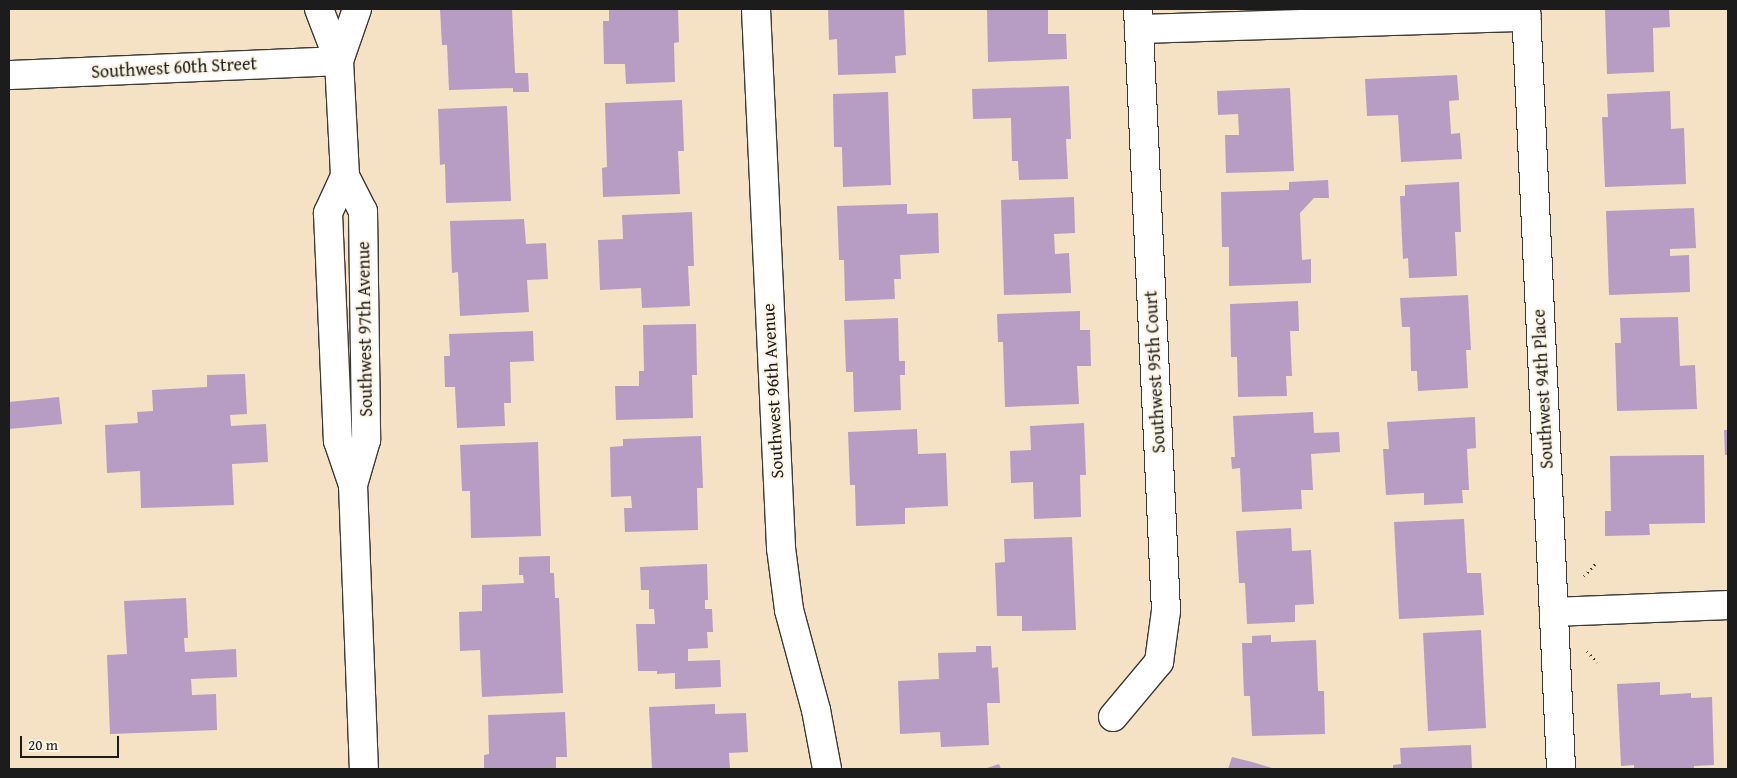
<!DOCTYPE html>
<style>
body{margin:0}
#map{position:relative;width:1737px;height:778px;overflow:hidden;background:#f5e1c4;font-family:"Gentium Book Plus",serif}
div>[style]{position:absolute}
[style*='--x']{left:calc(var(--x)*1px);top:calc(var(--y)*1px);width:calc(var(--w)*1px);rotate:calc(var(--a)*1deg)}
.building>*{inset:0;background:#b79dc4}
.path>*{height:3px;margin-top:-1.5px;transform-origin:0;background:repeating-linear-gradient(90deg,#3d3a35 0 1px,transparent 0 5px)}
.roads{filter:drop-shadow(1px 0 #3d3a35) drop-shadow(-1px 0 #3d3a35) drop-shadow(0 1px #3d3a35) drop-shadow(0 -1px #3d3a35)}
.street>*{height:28px;margin:-14px;padding:0 14px;transform-origin:14px;border-radius:14px;background:#fff}
.secondary>*{height:28px;margin:-14px;padding:0 14px;transform-origin:14px;border-radius:14px;background:#fff}
span{translate:-50% -50%;white-space:nowrap;text-align:center;line-height:1.15;-webkit-text-stroke:4px #fcf5e5;paint-order:stroke}
.street-label{font-size:18px;color:#1c1c1c}
.frame{position:absolute;inset:0;border:10px solid #1c1c1c;pointer-events:none}
.scale{position:absolute;left:20px;top:736px;width:99px;height:22px;box-sizing:border-box;border:2px solid #1c1c1c;border-top:0;padding-left:6px;font-size:15px;line-height:18px;white-space:nowrap;color:#1c1c1c;-webkit-text-stroke:4px #fcf5e5;paint-order:stroke}
</style>
<div id="map">
<div class="building">
<i style="clip-path:polygon(440px 9px,512px 9px,515px 73px,528px 73px,529px 92px,513px 92px,513px 88px,449px 90px,447px 45px,442px 45px)"></i>
<i style="clip-path:polygon(609px 9px,678px 9px,679px 42px,674px 43px,675px 82px,626px 84px,625px 64px,604px 64px,603px 21px,609px 21px)"></i>
<i style="clip-path:polygon(828px 9px,904px 9px,906px 55px,895px 56px,896px 73px,838px 75px,837px 39px,829px 40px)"></i>
<i style="clip-path:polygon(987px 9px,1048px 9px,1048px 34px,1066px 34px,1067px 59px,988px 62px)"></i>
<i style="clip-path:polygon(1605px 9px,1669px 9px,1670px 27px,1653px 28px,1654px 72px,1607px 74px)"></i>
<i style="clip-path:polygon(1457px 75px,1459px 100px,1449px 101px,1451px 134px,1460px 133px,1462px 159px,1401px 162px,1398px 115px,1367px 116px,1365px 79px)"></i>
<i style="clip-path:polygon(1069px 86px,1071px 139px,1066px 139px,1068px 179px,1019px 180px,1018px 161px,1012px 161px,1011px 118px,973px 119px,972px 89px)"></i>
<i style="clip-path:polygon(1290px 88px,1294px 171px,1226px 173px,1225px 135px,1239px 135px,1238px 114px,1218px 115px,1217px 91px)"></i>
<i style="clip-path:polygon(1670px 91px,1671px 129px,1684px 128px,1686px 184px,1605px 187px,1602px 117px,1608px 117px,1607px 94px)"></i>
<i style="clip-path:polygon(888px 92px,891px 185px,843px 187px,842px 147px,834px 147px,833px 94px)"></i>
<i style="clip-path:polygon(682px 100px,684px 151px,678px 151px,680px 194px,603px 197px,602px 168px,607px 167px,605px 103px)"></i>
<i style="clip-path:polygon(507px 106px,511px 201px,446px 203px,445px 164px,440px 165px,438px 109px)"></i>
<i style="clip-path:polygon(1328px 180px,1329px 198px,1314px 198px,1300px 213px,1302px 260px,1311px 259px,1311px 283px,1229px 286px,1229px 247px,1222px 247px,1221px 192px,1289px 190px,1289px 182px)"></i>
<i style="clip-path:polygon(1459px 182px,1461px 232px,1455px 232px,1457px 276px,1409px 278px,1408px 258px,1403px 259px,1400px 196px,1405px 196px,1405px 185px)"></i>
<i style="clip-path:polygon(1074px 197px,1075px 233px,1054px 234px,1055px 254px,1069px 253px,1071px 293px,1004px 295px,1001px 200px)"></i>
<i style="clip-path:polygon(907px 204px,907px 214px,938px 213px,939px 253px,900px 255px,901px 279px,894px 279px,895px 299px,845px 301px,844px 260px,839px 260px,837px 206px)"></i>
<i style="clip-path:polygon(1694px 208px,1696px 248px,1670px 249px,1670px 256px,1689px 255px,1690px 292px,1609px 295px,1606px 211px)"></i>
<i style="clip-path:polygon(692px 212px,694px 266px,688px 266px,690px 306px,642px 308px,641px 288px,600px 290px,598px 240px,623px 239px,622px 215px)"></i>
<i style="clip-path:polygon(524px 219px,526px 244px,546px 243px,548px 279px,527px 280px,529px 312px,460px 316px,458px 272px,452px 273px,450px 221px)"></i>
<i style="clip-path:polygon(1468px 295px,1471px 350px,1466px 350px,1468px 388px,1418px 391px,1417px 371px,1411px 371px,1410px 327px,1402px 327px,1400px 298px)"></i>
<i style="clip-path:polygon(1298px 301px,1299px 331px,1290px 331px,1292px 376px,1286px 376px,1287px 396px,1238px 397px,1237px 357px,1231px 357px,1230px 304px)"></i>
<i style="clip-path:polygon(1080px 311px,1080px 330px,1090px 330px,1091px 366px,1077px 366px,1079px 404px,1005px 407px,1003px 342px,998px 342px,997px 314px)"></i>
<i style="clip-path:polygon(1678px 317px,1680px 366px,1695px 365px,1697px 409px,1617px 411px,1615px 343px,1621px 343px,1620px 318px)"></i>
<i style="clip-path:polygon(898px 318px,899px 361px,905px 361px,905px 375px,900px 375px,901px 410px,854px 412px,853px 372px,846px 372px,844px 320px)"></i>
<i style="clip-path:polygon(696px 324px,697px 375px,692px 375px,693px 418px,616px 420px,615px 386px,639px 386px,639px 371px,644px 371px,643px 325px)"></i>
<i style="clip-path:polygon(533px 331px,534px 361px,510px 362px,511px 403px,504px 403px,505px 426px,457px 428px,455px 387px,445px 387px,444px 356px,450px 356px,449px 334px)"></i>
<i style="clip-path:polygon(245px 374px,247px 414px,230px 415px,231px 426px,266px 424px,268px 462px,232px 464px,234px 505px,141px 508px,140px 471px,107px 473px,105px 425px,138px 423px,137px 412px,153px 411px,152px 390px,207px 387px,207px 375px)"></i>
<i style="clip-path:polygon(59px 397px,62px 424px,9px 429px,9px 402px)"></i>
<i style="clip-path:polygon(1313px 412px,1314px 433px,1339px 432px,1340px 452px,1311px 454px,1313px 490px,1301px 490px,1302px 509px,1242px 512px,1240px 468px,1232px 469px,1231px 457px,1235px 457px,1233px 416px)"></i>
<i style="clip-path:polygon(1475px 417px,1476px 448px,1467px 449px,1469px 490px,1462px 490px,1463px 503px,1424px 505px,1424px 493px,1386px 495px,1383px 449px,1389px 449px,1387px 422px)"></i>
<i style="clip-path:polygon(1084px 423px,1086px 475px,1080px 475px,1081px 517px,1034px 519px,1033px 482px,1011px 483px,1010px 451px,1031px 450px,1030px 426px)"></i>
<i style="clip-path:polygon(917px 429px,918px 454px,946px 453px,948px 506px,905px 508px,905px 524px,856px 526px,855px 485px,850px 485px,848px 432px)"></i>
<i style="clip-path:polygon(1724px 430px,1728px 430px,1728px 455px,1725px 455px)"></i>
<i style="clip-path:polygon(701px 436px,703px 488px,697px 488px,698px 530px,625px 532px,624px 508px,632px 508px,631px 496px,611px 497px,610px 447px,623px 446px,623px 439px)"></i>
<i style="clip-path:polygon(538px 442px,541px 536px,471px 538px,470px 491px,462px 491px,460px 445px)"></i>
<i style="clip-path:polygon(1704px 455px,1705px 523px,1649px 524px,1650px 535px,1605px 536px,1605px 511px,1611px 511px,1610px 456px)"></i>
<i style="clip-path:polygon(1464px 519px,1467px 573px,1481px 573px,1484px 615px,1399px 619px,1394px 522px)"></i>
<i style="clip-path:polygon(1291px 528px,1292px 551px,1311px 550px,1314px 604px,1295px 605px,1295px 622px,1247px 624px,1245px 583px,1239px 583px,1236px 531px)"></i>
<i style="clip-path:polygon(1072px 537px,1076px 630px,1022px 631px,1022px 616px,997px 616px,995px 563px,1005px 562px,1004px 539px)"></i>
<i style="clip-path:polygon(550px 556px,550px 573px,554px 573px,555px 598px,559px 598px,563px 693px,482px 697px,480px 650px,460px 651px,459px 612px,482px 611px,482px 585px,524px 583px,523px 575px,519px 575px,519px 557px)"></i>
<i style="clip-path:polygon(707px 564px,708px 600px,705px 600px,705px 609px,712px 609px,713px 632px,707px 632px,708px 648px,688px 649px,688px 661px,720px 660px,721px 687px,675px 689px,675px 673px,657px 674px,657px 671px,638px 671px,636px 624px,655px 624px,654px 609px,649px 609px,649px 590px,641px 590px,640px 567px)"></i>
<i style="clip-path:polygon(186px 598px,188px 638px,184px 638px,185px 652px,236px 649px,237px 677px,191px 679px,192px 695px,216px 694px,217px 730px,110px 734px,107px 655px,127px 654px,124px 601px)"></i>
<i style="clip-path:polygon(1481px 630px,1486px 728px,1428px 731px,1423px 633px)"></i>
<i style="clip-path:polygon(1271px 635px,1271px 642px,1316px 640px,1318px 691px,1324px 691px,1325px 734px,1252px 736px,1250px 696px,1244px 696px,1242px 643px,1252px 643px,1252px 636px)"></i>
<i style="clip-path:polygon(976px 646px,991px 646px,992px 668px,998px 667px,1000px 703px,987px 703px,989px 745px,941px 747px,940px 732px,900px 734px,898px 681px,939px 679px,938px 653px,976px 652px)"></i>
<i style="clip-path:polygon(1660px 682px,1660px 695px,1691px 693px,1691px 698px,1712px 697px,1714px 765px,1694px 766px,1694px 769px,1634px 769px,1634px 765px,1621px 766px,1617px 684px)"></i>
<i style="clip-path:polygon(715px 704px,715px 714px,746px 713px,748px 752px,729px 753px,730px 769px,652px 769px,649px 707px)"></i>
<i style="clip-path:polygon(565px 712px,567px 757px,556px 757px,556px 769px,484px 769px,484px 755px,489px 754px,488px 715px)"></i>
<i style="clip-path:polygon(1471px 745px,1472px 769px,1393px 769px,1393px 765px,1401px 764px,1400px 748px)"></i>
<i style="clip-path:polygon(1232px 757px,1252px 762px,1272px 768px,1228px 769px)"></i>
<i style="clip-path:polygon(999px 764px,1001px 769px,984px 769px)"></i>
</div>
<div class="path">
<i style="--x:1584;--y:576;--w:18;--a:-47"></i>
<i style="--x:1587;--y:651;--w:15;--a:48"></i>
</div>
<div class="roads">
<div class="street">
<i style="--x:756;--y:9;--w:540;--a:87.34"></i>
<i style="--x:781;--y:548;--w:63;--a:82.6"></i>
<i style="--x:789;--y:610;--w:104;--a:74.9"></i>
<i style="--x:816;--y:710;--w:60;--a:79.4"></i>
<i style="--x:1526;--y:9;--w:761;--a:87.36"></i>
<i style="--x:1139;--y:29;--w:388;--a:-1.8"></i>
<i style="--x:9;--y:75;--w:330;--a:-2.4"></i>
<i style="--x:1554;--y:612;--w:174;--a:-2.3"></i>
<i style="--x:1113;--y:717;--w:72;--a:-50.1"></i>
<i style="--x:1159;--y:662;--w:51;--a:-82.2"></i>
<i style="--x:1166;--y:611;--w:603;--a:-92.66"></i>
</div>
<div class="secondary">
<i style="--x:319;--y:9;--w:56;--a:69"></i>
<i style="--x:339;--y:61;--w:115;--a:87"></i>
<i style="--x:345;--y:176;--w:39;--a:63"></i>
<i style="--x:363;--y:211;--w:229;--a:89.2"></i>
<i style="--x:366;--y:440;--w:47;--a:106.1"></i>
<i style="--x:339;--y:61;--w:55;--a:-70.9"></i>
<i style="--x:345;--y:176;--w:41;--a:114.7"></i>
<i style="--x:328;--y:213;--w:228;--a:87.5"></i>
<i style="--x:338;--y:441;--w:46;--a:71.2"></i>
<i style="--x:353;--y:485;--w:284;--a:87.8"></i>
</div>
</div>
<div class="street-label">
<span style="left:174px;top:68px;rotate:-3deg">Southwest 60th Street</span>
<span style="left:365px;top:329px;rotate:-91deg">Southwest 97th Avenue</span>
<span style="left:1155px;top:372px;rotate:-93deg">Southwest 95th Court</span>
<span style="left:1543px;top:389px;rotate:-93deg">Southwest 94th Place</span>
<span style="left:773px;top:391px;rotate:-93deg">Southwest 96th Avenue</span>
</div>
<div class="frame"></div>
<div class="scale">20 m</div>
</div>
